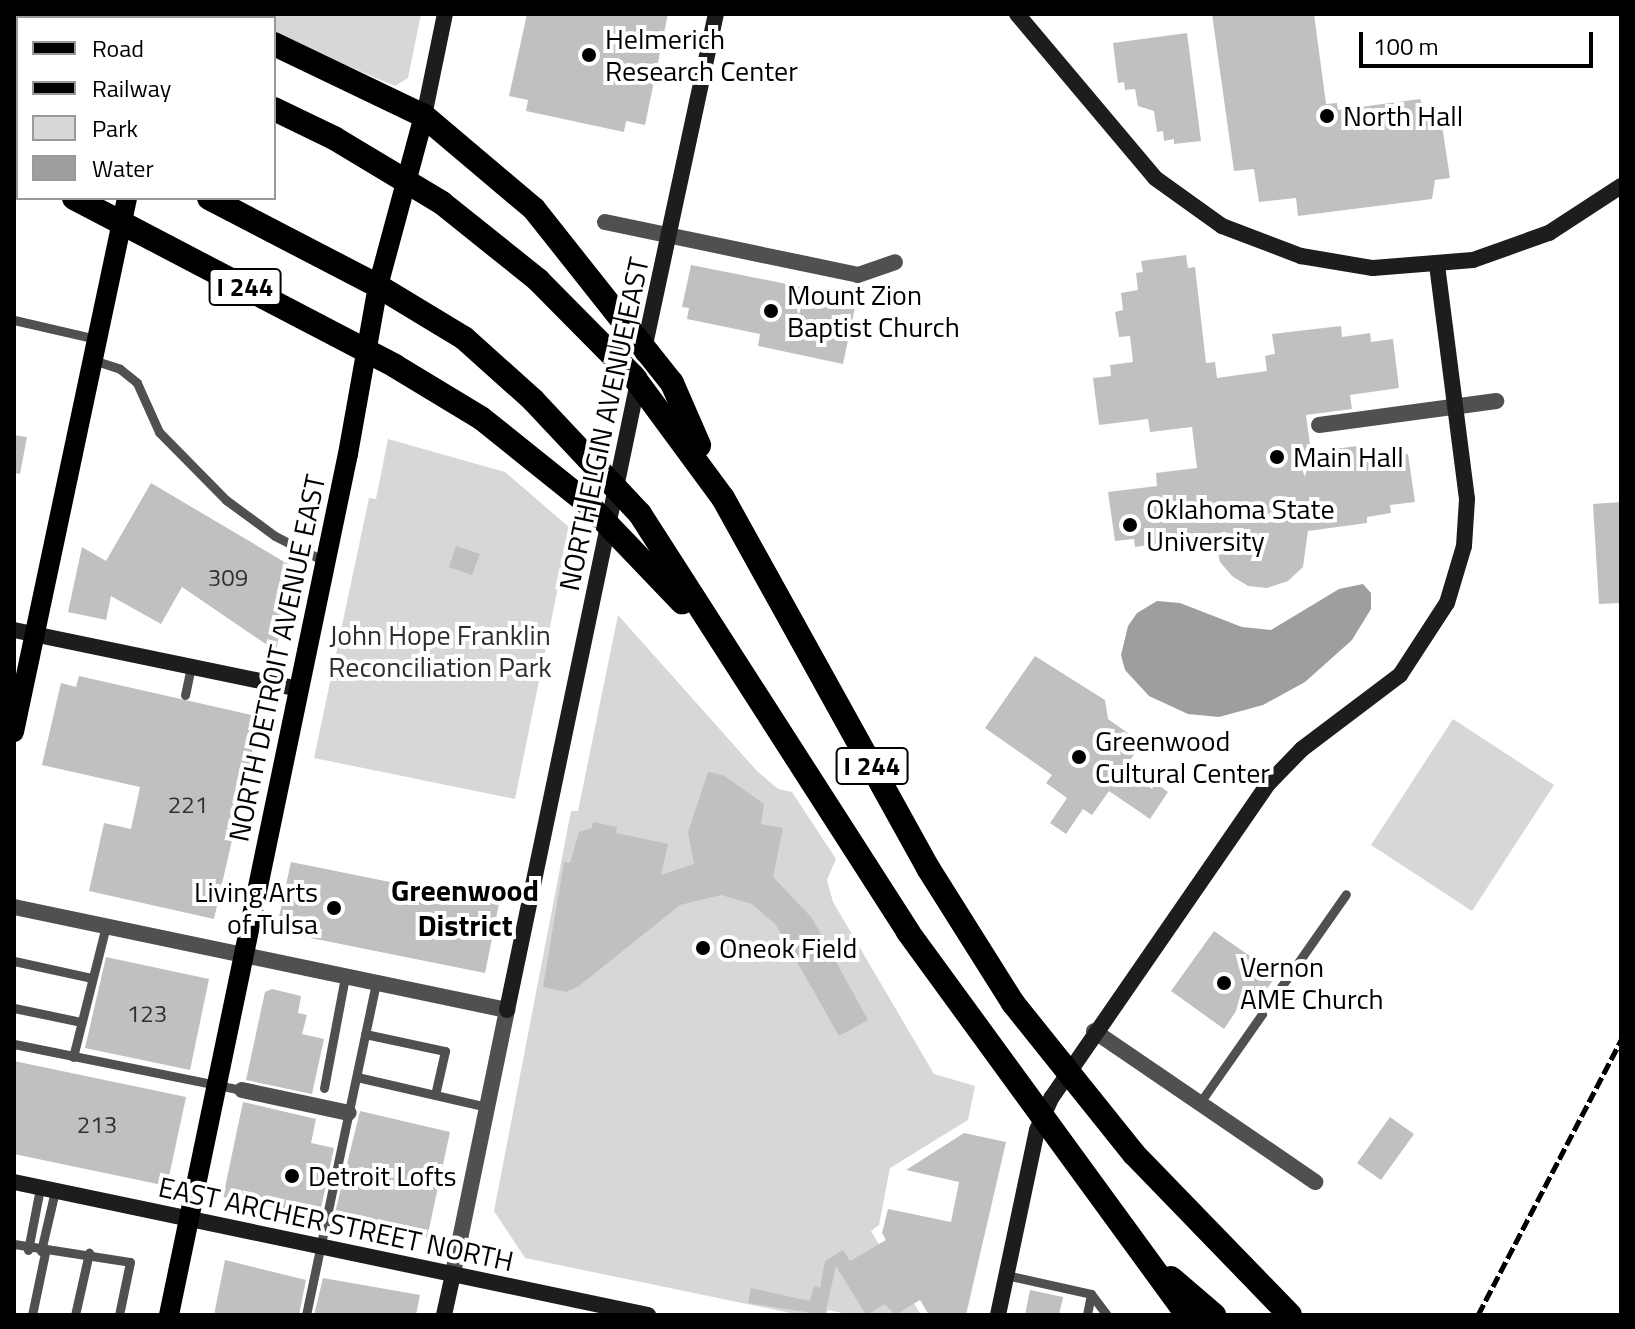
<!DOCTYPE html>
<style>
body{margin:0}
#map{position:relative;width:1635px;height:1329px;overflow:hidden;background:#fff;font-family:"Titillium Web",sans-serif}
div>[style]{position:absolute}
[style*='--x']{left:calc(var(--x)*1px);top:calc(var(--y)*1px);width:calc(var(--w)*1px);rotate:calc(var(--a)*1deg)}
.green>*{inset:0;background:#d7d7d7}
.water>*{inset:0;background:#9e9e9e}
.building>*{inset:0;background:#c0c0c0}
.lane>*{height:9px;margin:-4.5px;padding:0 4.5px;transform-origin:4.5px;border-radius:4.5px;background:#505050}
.street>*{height:16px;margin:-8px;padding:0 8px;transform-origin:8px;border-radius:8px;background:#505050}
.secondary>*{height:16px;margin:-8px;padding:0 8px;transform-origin:8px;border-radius:8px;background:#1d1d1d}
.primary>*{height:20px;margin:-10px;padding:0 10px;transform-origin:10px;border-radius:10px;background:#000}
.highway>*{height:24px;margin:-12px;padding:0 12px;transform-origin:12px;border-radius:12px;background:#000}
.rail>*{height:5px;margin-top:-2.5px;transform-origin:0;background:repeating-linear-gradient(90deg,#000 0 12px,transparent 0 16px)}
.dots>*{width:22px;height:22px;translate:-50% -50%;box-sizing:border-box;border:4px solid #fff;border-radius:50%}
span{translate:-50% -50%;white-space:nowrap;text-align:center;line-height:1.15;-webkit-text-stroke:8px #fff;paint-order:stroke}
.number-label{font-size:24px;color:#303030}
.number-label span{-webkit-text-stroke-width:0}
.shield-label span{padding:2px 6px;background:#fff;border:2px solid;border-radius:6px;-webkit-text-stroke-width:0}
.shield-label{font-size:26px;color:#000;font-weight:700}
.poi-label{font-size:28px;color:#000}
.left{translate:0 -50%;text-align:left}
.right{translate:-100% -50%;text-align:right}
.street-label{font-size:28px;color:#000}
.park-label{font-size:28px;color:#2e2e2e}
.neighbourhood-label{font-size:30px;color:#000;font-weight:700}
.frame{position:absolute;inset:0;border:16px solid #000;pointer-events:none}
.legend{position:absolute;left:16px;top:16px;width:260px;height:184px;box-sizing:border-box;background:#fff;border:2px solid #999;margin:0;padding:10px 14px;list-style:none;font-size:24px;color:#000}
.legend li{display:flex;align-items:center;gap:16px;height:40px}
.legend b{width:40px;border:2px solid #999}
.scale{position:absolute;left:1359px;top:32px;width:234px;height:36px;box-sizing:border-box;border:4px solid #000;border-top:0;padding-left:10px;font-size:24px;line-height:28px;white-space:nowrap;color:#000;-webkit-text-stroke:6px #fff;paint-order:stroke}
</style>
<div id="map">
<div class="green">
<i style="clip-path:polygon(223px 14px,421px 14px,408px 78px,395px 86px,274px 35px,274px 18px)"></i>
<i style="clip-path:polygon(388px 439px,505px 472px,570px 528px,515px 799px,314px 758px,369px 498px,376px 499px)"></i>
<i style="clip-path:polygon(618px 615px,757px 771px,778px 789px,792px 792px,836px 859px,827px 880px,833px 902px,934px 1074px,975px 1086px,968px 1120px,890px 1168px,879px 1225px,871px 1231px,921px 1315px,852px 1315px,828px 1310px,826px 1315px,800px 1315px,525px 1258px,494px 1211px,571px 811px,578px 811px)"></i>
<i style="clip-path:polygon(1453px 719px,1554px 785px,1472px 911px,1371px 845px)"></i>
</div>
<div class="water">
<i style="clip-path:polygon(1363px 584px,1371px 593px,1371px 609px,1352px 640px,1305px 682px,1263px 705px,1219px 717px,1188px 714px,1149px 696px,1125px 670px,1121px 655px,1128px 626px,1137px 613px,1157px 601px,1180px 603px,1242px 627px,1271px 630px,1339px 589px)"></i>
</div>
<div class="building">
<i style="clip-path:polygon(527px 14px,668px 14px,645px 125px,626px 121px,624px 132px,526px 111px,528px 100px,509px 96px)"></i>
<i style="clip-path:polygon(1212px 14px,1314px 14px,1326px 104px,1337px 103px,1338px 110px,1420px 99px,1429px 121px,1441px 119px,1450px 178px,1435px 180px,1432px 199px,1298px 216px,1296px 198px,1259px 202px,1254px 169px,1234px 171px)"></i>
<i style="clip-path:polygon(1187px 33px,1201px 141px,1174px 144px,1174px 139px,1164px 141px,1163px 131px,1157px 132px,1154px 111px,1138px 106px,1135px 89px,1125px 90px,1124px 82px,1118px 83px,1113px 43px)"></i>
<i style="clip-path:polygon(1186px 255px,1188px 268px,1195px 267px,1206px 363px,1215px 362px,1217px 378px,1267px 371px,1265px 356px,1275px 354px,1272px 334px,1341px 326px,1342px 337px,1370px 333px,1371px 342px,1393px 339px,1399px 388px,1350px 395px,1352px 409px,1306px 415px,1311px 452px,1357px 446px,1359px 460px,1408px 454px,1415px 502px,1390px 505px,1391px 513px,1367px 517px,1367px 523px,1308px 531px,1303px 567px,1288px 581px,1267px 588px,1248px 586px,1232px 576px,1220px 562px,1215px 542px,1163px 549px,1162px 543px,1135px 547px,1134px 539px,1115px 541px,1108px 492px,1157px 486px,1156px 473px,1197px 468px,1192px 427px,1150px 432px,1148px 419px,1099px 425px,1093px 378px,1111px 376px,1110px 365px,1133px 362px,1130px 336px,1119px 337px,1115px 312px,1123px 310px,1121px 293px,1138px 290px,1136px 273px,1143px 272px,1141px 261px)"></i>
<i style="clip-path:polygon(691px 265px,857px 298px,843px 364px,758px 346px,760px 334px,687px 319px,689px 308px,682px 307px)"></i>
<i style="clip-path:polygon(14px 435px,27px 437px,20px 474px,14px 473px)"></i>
<i style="clip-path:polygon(151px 483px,293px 567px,276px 651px,182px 587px,161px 624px,111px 596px,106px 620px,68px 612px,82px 547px,106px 561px)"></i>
<i style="clip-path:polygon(1621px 502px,1621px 603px,1599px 604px,1593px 504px)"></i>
<i style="clip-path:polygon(456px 546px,480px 554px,472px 575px,449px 567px)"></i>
<i style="clip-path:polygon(1035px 656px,1105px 700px,1108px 719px,1142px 743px,1124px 769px,1152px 789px,1156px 783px,1168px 792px,1150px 819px,1109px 791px,1092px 815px,1083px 809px,1066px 834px,1050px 823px,1067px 798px,1046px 783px,1052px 775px,985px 728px)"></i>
<i style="clip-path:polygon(79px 676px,260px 717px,214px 919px,89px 891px,104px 823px,131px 829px,140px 787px,42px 765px,61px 683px,76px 687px)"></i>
<i style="clip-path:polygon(708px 772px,723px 775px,764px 804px,761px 824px,783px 828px,773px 877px,812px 918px,868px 1020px,839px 1036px,776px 925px,752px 904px,721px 895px,680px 905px,579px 986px,566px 992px,543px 987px,564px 862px,570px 863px,579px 832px,592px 828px,593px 822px,617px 827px,616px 833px,668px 844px,661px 875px,694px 864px,688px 832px)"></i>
<i style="clip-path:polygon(291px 862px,499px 904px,485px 973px,276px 931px)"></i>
<i style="clip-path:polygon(1214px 931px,1277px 975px,1255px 1005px,1245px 998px,1224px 1029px,1171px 991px)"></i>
<i style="clip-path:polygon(106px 957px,209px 979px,190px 1070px,85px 1048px)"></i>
<i style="clip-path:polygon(272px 989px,301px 996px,298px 1013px,307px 1015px,302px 1034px,324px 1039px,312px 1094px,246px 1080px,265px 992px)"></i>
<i style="clip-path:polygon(14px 1061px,186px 1097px,167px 1186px,14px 1154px)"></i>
<i style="clip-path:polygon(243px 1102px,316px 1119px,311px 1143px,334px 1148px,319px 1217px,223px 1197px)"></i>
<i style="clip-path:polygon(360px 1111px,450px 1132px,427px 1238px,334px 1217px)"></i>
<i style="clip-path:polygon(1390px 1117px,1414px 1134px,1381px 1180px,1357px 1163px)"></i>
<i style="clip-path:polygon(964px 1133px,1006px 1142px,966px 1315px,929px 1315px,920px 1300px,895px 1315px,885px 1304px,866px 1315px,836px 1266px,825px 1315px,748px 1303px,751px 1288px,810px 1301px,814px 1286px,820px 1288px,825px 1261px,843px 1250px,850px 1261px,886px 1240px,882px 1233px,888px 1209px,951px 1222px,959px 1182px,906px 1170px)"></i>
<i style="clip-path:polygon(225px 1260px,306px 1280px,299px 1315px,214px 1315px)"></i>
<i style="clip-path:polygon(323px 1278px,420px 1295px,416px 1315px,314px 1315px)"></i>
<i style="clip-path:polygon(1030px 1290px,1063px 1297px,1059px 1315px,1025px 1315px)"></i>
</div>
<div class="lane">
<i style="--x:14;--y:320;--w:84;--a:13"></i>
<i style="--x:93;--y:360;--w:28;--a:18"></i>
<i style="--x:120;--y:369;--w:22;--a:39"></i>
<i style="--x:137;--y:383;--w:54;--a:65.8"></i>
<i style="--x:159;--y:432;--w:95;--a:45.4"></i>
<i style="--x:226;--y:500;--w:61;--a:36.3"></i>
<i style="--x:275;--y:536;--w:57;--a:27"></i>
<i style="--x:185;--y:695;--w:29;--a:-78"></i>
<i style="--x:14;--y:961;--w:80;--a:12.3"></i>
<i style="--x:14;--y:1008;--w:68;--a:11.8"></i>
<i style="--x:365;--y:1034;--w:82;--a:12"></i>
<i style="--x:445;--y:1051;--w:45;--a:102.8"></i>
<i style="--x:14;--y:1044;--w:233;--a:11.4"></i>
<i style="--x:73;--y:1057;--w:135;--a:-75.9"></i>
<i style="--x:357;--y:1077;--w:133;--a:13"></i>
<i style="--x:324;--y:1088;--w:113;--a:-79.3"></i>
<i style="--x:1199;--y:1104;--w:256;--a:-55"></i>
<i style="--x:14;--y:1244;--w:117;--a:8.8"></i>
<i style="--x:130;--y:1262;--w:54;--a:101.7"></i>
<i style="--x:28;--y:1250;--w:63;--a:-79"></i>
<i style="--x:41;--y:1251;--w:62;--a:-76.9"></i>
<i style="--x:1006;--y:1275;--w:87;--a:12.6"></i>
<i style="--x:1091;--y:1294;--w:21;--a:101"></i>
<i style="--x:1091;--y:1294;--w:26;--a:53"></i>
<i style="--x:32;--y:1315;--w:63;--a:-78.2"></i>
<i style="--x:75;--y:1315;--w:64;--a:-77.3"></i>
<i style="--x:306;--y:1315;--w:339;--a:-78.1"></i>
</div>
<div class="street">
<i style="--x:605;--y:222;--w:258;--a:11.8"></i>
<i style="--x:858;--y:275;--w:39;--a:-19"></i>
<i style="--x:1319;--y:425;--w:179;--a:-7.7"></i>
<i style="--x:14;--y:907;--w:504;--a:11.8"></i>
<i style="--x:507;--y:1010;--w:269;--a:101.6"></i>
<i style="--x:1094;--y:1031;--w:268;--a:34.3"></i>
<i style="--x:242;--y:1090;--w:109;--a:12.1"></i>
</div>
<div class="secondary">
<i style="--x:1017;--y:14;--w:214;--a:49.9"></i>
<i style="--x:1155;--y:178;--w:82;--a:35.6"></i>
<i style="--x:1222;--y:226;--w:85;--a:20.8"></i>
<i style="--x:1301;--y:256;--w:73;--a:9.5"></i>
<i style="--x:1373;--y:268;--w:100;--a:-4.6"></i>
<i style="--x:1473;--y:260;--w:81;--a:-19.6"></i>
<i style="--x:1549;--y:233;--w:86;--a:-33.1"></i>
<i style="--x:424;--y:116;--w:104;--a:-78.4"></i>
<i style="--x:643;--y:354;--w:348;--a:-77.9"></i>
<i style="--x:14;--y:630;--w:291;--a:11.7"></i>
<i style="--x:507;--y:1010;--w:647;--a:-78.22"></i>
<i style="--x:14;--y:1182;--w:648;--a:11.85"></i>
<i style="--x:444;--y:1315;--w:42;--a:-77.6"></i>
<i style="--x:998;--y:1315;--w:189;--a:-78.1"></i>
<i style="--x:1037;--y:1130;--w:36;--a:-66"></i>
<i style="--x:1052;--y:1097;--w:380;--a:-55.4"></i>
<i style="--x:1268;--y:784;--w:49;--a:-45.8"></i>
<i style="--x:1302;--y:749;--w:123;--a:-37.1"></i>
<i style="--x:1400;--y:675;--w:86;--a:-56.9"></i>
<i style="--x:1447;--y:603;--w:59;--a:-73.4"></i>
<i style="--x:1464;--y:546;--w:47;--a:-86.3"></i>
<i style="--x:1467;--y:499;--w:237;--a:-97.3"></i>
</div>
<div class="primary">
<i style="--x:14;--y:732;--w:546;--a:-78.05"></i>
<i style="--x:169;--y:1315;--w:879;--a:-78.26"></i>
<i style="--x:348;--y:454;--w:171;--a:-79.9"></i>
<i style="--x:378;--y:286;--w:176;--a:-74.9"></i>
</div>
<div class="highway">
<i style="--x:184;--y:14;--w:15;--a:16"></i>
<i style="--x:14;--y:27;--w:4;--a:14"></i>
<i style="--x:274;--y:44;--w:166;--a:25.6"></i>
<i style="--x:424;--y:116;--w:144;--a:40.2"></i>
<i style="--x:534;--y:209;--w:222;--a:51.6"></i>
<i style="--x:672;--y:383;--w:68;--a:66.5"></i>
<i style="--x:14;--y:94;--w:4;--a:27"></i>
<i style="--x:274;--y:109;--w:67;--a:25.8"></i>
<i style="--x:334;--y:138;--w:126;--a:31"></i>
<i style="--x:442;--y:203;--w:123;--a:38.7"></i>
<i style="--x:538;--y:280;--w:135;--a:45.3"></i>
<i style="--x:633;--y:376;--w:152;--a:53.6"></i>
<i style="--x:723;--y:498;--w:423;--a:61"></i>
<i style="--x:928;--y:868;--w:160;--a:57.8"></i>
<i style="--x:1013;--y:1003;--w:193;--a:51.3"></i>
<i style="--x:1134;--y:1154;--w:224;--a:45.9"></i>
<i style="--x:14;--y:167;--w:4;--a:27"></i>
<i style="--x:74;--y:198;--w:362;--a:27.6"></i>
<i style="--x:395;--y:366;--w:100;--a:31.2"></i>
<i style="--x:481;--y:418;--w:134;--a:38.7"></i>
<i style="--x:586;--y:502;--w:139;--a:46.2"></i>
<i style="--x:209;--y:198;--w:191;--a:27.5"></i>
<i style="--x:378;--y:286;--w:100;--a:31.2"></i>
<i style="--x:464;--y:338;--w:93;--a:41.9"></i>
<i style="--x:533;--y:400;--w:156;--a:46.8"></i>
<i style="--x:640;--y:514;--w:497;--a:57.3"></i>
<i style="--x:908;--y:932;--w:474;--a:53.9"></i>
<i style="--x:1171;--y:1278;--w:57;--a:40.7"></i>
</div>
<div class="rail">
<i style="--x:1478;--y:1315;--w:310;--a:-62.5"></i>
</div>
<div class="dots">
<i style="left:589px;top:55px;background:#000"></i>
<i style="left:1327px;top:116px;background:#000"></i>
<i style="left:771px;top:311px;background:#000"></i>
<i style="left:1277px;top:457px;background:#000"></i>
<i style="left:1130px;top:525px;background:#000"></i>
<i style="left:1079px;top:757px;background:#000"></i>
<i style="left:334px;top:908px;background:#000"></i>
<i style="left:703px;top:948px;background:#000"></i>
<i style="left:1224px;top:983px;background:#000"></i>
<i style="left:292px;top:1176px;background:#000"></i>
</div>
<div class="number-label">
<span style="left:228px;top:578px">309</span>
<span style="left:188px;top:805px">221</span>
<span style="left:147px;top:1014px">123</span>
<span style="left:97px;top:1125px">213</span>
</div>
<div class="shield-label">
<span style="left:245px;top:287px">I 244</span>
<span style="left:872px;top:766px">I 244</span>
</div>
<div class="poi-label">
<span class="left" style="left:605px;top:55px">Helmerich<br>Research Center</span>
<span class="left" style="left:1343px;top:116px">North Hall</span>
<span class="left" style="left:787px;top:311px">Mount Zion<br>Baptist Church</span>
<span class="left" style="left:1293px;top:457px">Main Hall</span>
<span class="left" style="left:1146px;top:525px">Oklahoma State<br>University</span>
<span class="left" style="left:1095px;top:757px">Greenwood<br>Cultural Center</span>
<span class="right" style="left:318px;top:908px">Living Arts<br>of Tulsa</span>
<span class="left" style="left:719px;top:948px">Oneok Field</span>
<span class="left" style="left:1240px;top:983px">Vernon<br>AME Church</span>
<span class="left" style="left:308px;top:1176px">Detroit Lofts</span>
</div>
<div class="street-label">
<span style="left:604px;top:424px;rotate:-78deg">NORTH ELGIN AVENUE EAST</span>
<span style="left:277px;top:658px;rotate:-78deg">NORTH DETROIT AVENUE EAST</span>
<span style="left:336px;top:1224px;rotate:12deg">EAST ARCHER STREET NORTH</span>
</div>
<div class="park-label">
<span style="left:440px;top:651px">John Hope Franklin<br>Reconciliation Park</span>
</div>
<div class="neighbourhood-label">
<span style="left:465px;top:907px">Greenwood<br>District</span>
</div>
<div class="frame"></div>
<ul class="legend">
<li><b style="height:10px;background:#000"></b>Road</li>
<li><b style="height:10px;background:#000"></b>Railway</li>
<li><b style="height:22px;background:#d7d7d7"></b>Park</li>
<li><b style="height:22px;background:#9e9e9e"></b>Water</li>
</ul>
<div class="scale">100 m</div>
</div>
